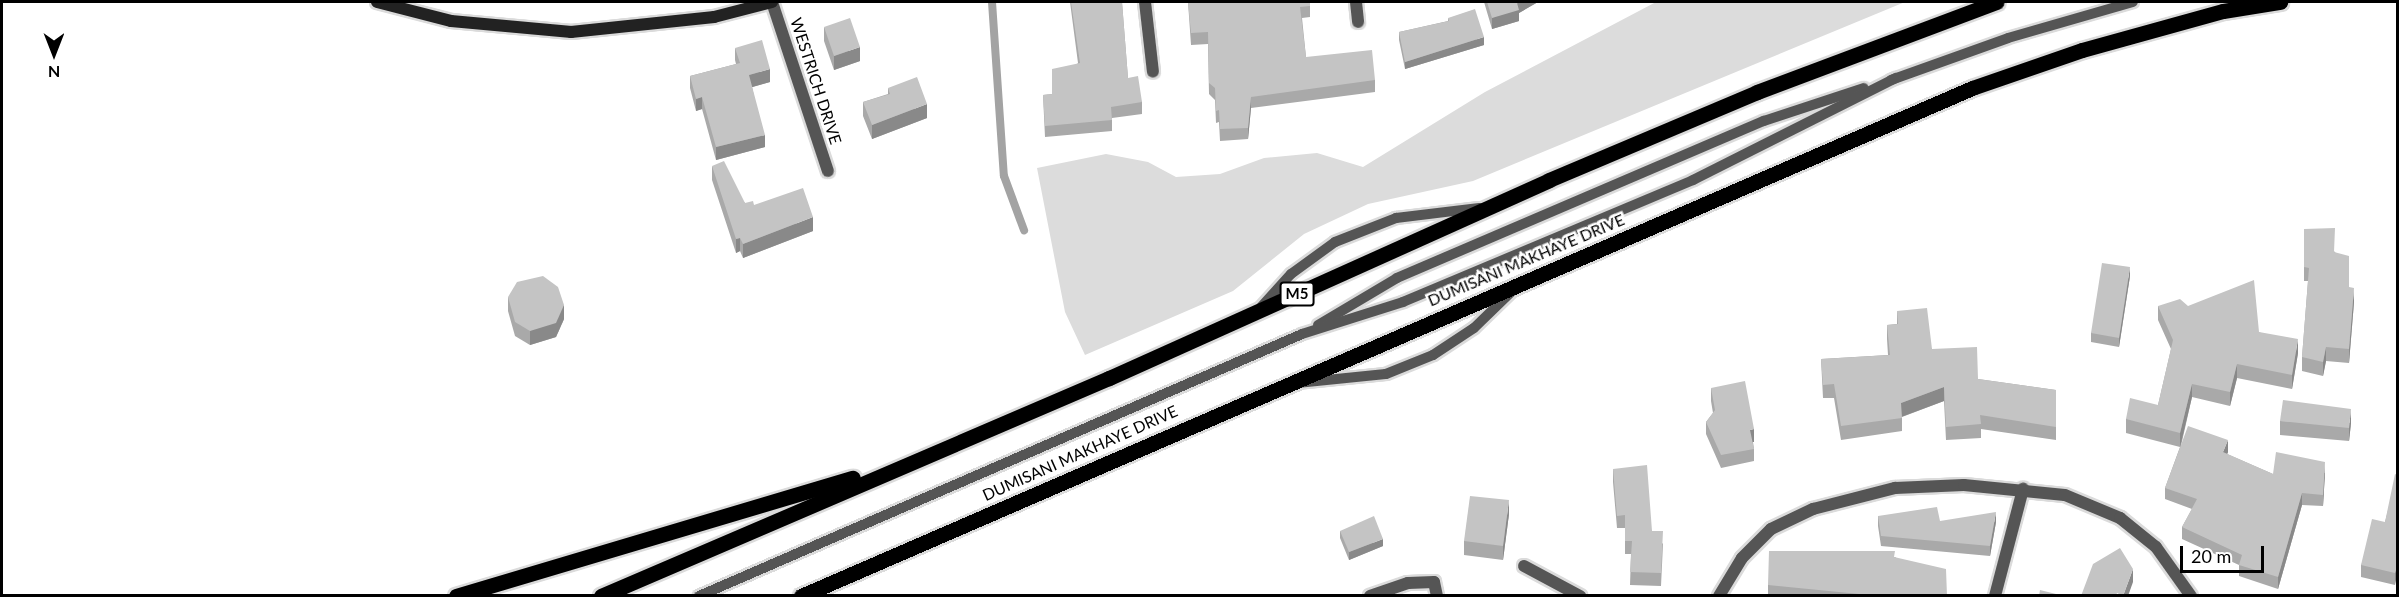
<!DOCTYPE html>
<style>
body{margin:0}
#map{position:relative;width:2399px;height:597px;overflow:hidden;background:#fff;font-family:Lato,sans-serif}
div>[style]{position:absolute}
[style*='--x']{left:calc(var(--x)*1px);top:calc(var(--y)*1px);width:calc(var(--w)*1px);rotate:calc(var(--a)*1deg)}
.green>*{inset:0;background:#dcdcdc}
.stream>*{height:8px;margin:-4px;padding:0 4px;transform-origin:4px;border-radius:4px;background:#a3a3a3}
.roads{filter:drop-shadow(2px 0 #dbdbdb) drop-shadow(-2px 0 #dbdbdb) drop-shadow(0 2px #dbdbdb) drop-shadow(0 -2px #dbdbdb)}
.lane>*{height:10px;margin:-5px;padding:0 5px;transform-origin:5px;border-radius:5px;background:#555}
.street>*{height:12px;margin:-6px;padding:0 6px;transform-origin:6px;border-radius:6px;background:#555}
.secondary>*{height:12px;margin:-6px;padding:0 6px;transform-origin:6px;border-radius:6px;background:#222}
.primary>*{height:15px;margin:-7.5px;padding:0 7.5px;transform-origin:7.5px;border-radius:7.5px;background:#000}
.wall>*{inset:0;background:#a9a9a9}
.shaded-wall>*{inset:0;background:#898989}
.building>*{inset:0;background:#c4c4c4}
span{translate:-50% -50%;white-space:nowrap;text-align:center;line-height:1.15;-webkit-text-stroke:5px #fff;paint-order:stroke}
.shield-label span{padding:2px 4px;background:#fff;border:2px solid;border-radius:4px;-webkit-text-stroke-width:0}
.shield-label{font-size:15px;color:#000;font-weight:700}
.street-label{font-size:16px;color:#000}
.frame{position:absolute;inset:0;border:3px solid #000;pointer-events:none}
.north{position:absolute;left:24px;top:24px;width:60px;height:60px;-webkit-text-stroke:4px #fff;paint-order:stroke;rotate:180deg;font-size:16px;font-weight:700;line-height:24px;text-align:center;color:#000}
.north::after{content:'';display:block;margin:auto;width:21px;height:27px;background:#000;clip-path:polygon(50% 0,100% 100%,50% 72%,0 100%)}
.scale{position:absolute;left:2180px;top:546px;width:84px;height:27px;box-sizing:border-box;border:3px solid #000;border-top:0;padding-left:8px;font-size:18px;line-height:21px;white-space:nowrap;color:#000;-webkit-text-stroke:4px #fff;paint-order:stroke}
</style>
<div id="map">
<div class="green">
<i style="clip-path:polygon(1656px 2px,1905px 2px,1473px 181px,1368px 204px,1304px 234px,1233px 291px,1085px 355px,1065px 312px,1037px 168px,1106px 154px,1148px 162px,1176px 177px,1220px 174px,1264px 158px,1317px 153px,1363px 167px,1485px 92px)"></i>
</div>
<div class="stream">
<i style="--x:992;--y:2;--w:174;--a:86.1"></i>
<i style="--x:1004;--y:176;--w:58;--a:69.7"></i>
</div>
<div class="roads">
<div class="lane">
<i style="--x:1891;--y:80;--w:124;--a:-19.7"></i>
<i style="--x:2008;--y:38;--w:130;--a:-16.1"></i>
<i style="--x:1261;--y:307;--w:45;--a:-47.7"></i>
<i style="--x:1291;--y:274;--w:54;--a:-36"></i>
<i style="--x:1335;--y:242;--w:66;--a:-21.5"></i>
<i style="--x:1396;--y:218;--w:84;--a:-6.9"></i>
<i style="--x:1318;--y:325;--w:92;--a:-30.7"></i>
<i style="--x:1397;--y:278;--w:399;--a:-23.2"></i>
<i style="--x:1764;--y:121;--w:105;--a:-18.3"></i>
<i style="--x:1297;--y:383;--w:89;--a:-5.8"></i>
<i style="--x:1386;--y:374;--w:51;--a:-22"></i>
<i style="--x:1433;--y:355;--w:49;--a:-33.4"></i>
<i style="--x:1474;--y:328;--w:53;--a:-44.2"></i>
<i style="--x:699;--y:596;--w:657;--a:-23.48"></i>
<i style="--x:1302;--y:334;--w:106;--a:-17.6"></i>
<i style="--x:1403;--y:302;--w:315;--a:-22.8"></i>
<i style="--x:1693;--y:180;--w:227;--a:-26.7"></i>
</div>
<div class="street">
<i style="--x:772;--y:2;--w:178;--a:71.7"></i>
<i style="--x:1145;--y:2;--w:70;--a:83.5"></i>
<i style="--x:1356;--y:2;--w:20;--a:84"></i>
<i style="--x:1524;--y:566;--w:64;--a:28.2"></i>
<i style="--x:1370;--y:596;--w:40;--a:-18.9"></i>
<i style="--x:1408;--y:583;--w:26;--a:-2"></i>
<i style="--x:1434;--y:582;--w:14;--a:78"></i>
<i style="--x:1719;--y:596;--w:44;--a:-58.8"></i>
<i style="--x:1742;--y:558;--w:41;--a:-45"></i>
<i style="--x:1771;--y:529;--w:47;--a:-25.5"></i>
<i style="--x:1813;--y:509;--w:85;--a:-14.4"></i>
<i style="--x:1895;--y:488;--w:69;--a:-2.5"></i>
<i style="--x:1964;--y:485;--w:101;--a:5.7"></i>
<i style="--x:2065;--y:495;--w:60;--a:22.7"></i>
<i style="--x:2120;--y:518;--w:46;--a:38.9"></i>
<i style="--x:2156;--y:547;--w:60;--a:54.5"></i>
<i style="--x:1995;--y:596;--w:111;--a:-75.3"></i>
</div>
<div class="secondary">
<i style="--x:377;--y:2;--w:76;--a:14.4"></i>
<i style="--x:451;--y:21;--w:121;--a:5.2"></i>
<i style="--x:571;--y:32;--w:144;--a:-6"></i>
<i style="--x:714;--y:17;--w:60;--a:-14.5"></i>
</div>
<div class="primary">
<i style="--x:456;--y:596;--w:414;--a:-16.6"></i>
<i style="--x:601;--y:596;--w:553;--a:-23.23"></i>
<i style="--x:1109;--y:378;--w:482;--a:-24.2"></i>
<i style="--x:1549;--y:180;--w:226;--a:-22.9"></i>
<i style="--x:1757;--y:92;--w:256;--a:-20.6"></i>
<i style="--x:801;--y:596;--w:1276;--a:-23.45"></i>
<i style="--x:1972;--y:88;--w:116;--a:-19.1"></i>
<i style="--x:2082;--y:50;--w:146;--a:-15.5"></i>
<i style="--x:2223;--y:11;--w:58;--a:-9"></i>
</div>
</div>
<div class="wall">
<i style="clip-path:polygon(1070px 2px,1122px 2px,1128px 78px,1142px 102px,1142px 114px,1112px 118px,1112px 131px,1045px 137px,1043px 95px,1052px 94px,1078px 63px)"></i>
<i style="clip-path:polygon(1188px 2px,1310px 6px,1310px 17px,1302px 18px,1306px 57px,1375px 80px,1375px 92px,1251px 108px,1248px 139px,1220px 141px,1219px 122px,1216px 123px,1215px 100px,1209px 94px,1208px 44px,1191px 45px)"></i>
<i style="clip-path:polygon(1484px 2px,1538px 2px,1519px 13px,1519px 21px,1492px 29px)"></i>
<i style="clip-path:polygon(1448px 18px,1484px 45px,1405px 69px,1399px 40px,1399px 32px,1448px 21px)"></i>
<i style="clip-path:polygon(824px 27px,860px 61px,834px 70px,824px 41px)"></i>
<i style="clip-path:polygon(735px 48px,770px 82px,752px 87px,765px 147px,716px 160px,702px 109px,696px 111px,690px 88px,690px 76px,736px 64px,735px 60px)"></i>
<i style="clip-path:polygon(888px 88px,927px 118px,872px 139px,863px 116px,863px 102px,888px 94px)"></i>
<i style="clip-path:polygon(712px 166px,745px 203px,754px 205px,813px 231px,743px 258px,740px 251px,736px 253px,712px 180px)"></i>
<i style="clip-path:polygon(2304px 229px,2335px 252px,2349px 287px,2354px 302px,2349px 363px,2326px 361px,2323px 376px,2302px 371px,2302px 357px,2308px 281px,2304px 281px)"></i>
<i style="clip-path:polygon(2130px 276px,2119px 347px,2091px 342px,2091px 333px)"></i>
<i style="clip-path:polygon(508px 297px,564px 319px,556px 337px,530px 345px,515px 336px,508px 311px)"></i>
<i style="clip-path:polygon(2158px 306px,2188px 306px,2259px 332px,2298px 353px,2292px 389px,2237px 378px,2230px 406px,2192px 397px,2181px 446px,2228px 452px,2227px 454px,2273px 474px,2325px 473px,2323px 506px,2302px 505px,2278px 589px,2239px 576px,2239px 565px,2182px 539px,2182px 527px,2192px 509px,2165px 499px,2165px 488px,2180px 447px,2126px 433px,2126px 419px,2158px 405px,2171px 349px,2158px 320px)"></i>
<i style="clip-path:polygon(1897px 311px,1932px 349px,1978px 379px,2056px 390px,2056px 440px,1981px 429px,1981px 438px,1946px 440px,1944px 401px,1902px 417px,1902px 431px,1841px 440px,1834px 398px,1823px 398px,1821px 359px,1888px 355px,1887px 339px,1887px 325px,1897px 324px)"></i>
<i style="clip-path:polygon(1711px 388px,1754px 442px,1753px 442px,1754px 449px,1754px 461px,1721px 468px,1706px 434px,1706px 422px,1713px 413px,1711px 401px)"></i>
<i style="clip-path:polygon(2280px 421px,2351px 423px,2349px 441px,2280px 435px)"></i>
<i style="clip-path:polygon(1613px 469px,1652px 531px,1663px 544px,1661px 586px,1630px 585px,1631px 554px,1625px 554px,1625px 528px,1617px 528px,1613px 482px)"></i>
<i style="clip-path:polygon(2397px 475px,2395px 585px,2361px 577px,2361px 565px,2385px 522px)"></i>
<i style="clip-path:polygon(1509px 514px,1503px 560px,1464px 555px,1464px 541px)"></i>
<i style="clip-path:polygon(1878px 516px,1940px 521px,1996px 522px,1990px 556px,1881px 546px,1878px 526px)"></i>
<i style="clip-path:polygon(1340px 531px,1383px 546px,1349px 560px,1340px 538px)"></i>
<i style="clip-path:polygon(1895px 557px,1947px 596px,1768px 596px,1768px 585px)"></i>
</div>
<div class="shaded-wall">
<i style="clip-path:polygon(1520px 2px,1538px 2px,1519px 13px,1519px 21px,1492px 29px,1492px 18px)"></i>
<i style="clip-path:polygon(1484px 37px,1484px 45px,1405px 69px,1405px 62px)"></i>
<i style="clip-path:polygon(860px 47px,860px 61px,834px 70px,834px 56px)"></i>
<i style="clip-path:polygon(770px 69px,770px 82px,749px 88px,749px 75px)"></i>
<i style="clip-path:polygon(702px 97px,702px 109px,696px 111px,696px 99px)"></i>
<i style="clip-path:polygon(1251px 97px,1251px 108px,1248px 139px,1248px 128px)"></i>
<i style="clip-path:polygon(927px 104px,927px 118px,872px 139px,872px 125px)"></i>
<i style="clip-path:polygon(765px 135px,765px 147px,716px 160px,716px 147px)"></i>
<i style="clip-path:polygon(813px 217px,813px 231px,743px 258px,743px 244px)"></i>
<i style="clip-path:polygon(740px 238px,740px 251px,736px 253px,736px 239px)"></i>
<i style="clip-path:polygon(2130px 267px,2130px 276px,2119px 347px,2119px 338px)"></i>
<i style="clip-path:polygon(2354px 288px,2354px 302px,2349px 363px,2349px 349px)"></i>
<i style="clip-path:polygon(564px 305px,564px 319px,556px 337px,530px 345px,530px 331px)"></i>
<i style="clip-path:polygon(2298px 339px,2298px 353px,2292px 389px,2292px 375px)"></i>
<i style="clip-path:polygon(2326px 347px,2326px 361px,2323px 376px,2323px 362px)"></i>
<i style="clip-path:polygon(2237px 364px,2237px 378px,2230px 406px,2230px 392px)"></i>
<i style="clip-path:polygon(2192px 384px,2192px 397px,2180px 447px,2180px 433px)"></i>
<i style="clip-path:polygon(1944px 387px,1944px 401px,1901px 417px,1901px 403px)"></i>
<i style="clip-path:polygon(2351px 409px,2351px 423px,2349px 441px,2349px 428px)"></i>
<i style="clip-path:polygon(1754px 429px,1754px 442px,1750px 442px,1750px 430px)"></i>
<i style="clip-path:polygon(2228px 440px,2228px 452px,2223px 464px,2223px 452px)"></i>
<i style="clip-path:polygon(2325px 462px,2325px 473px,2323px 506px,2323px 495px)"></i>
<i style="clip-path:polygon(2302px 493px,2302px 505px,2278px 589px,2278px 577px)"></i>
<i style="clip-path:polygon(1509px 500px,1509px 514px,1503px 560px,1503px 546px)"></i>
<i style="clip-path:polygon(1996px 512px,1996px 522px,1990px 556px,1990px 546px)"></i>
<i style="clip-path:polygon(1383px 539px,1383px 546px,1349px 560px,1349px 552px)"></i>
<i style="clip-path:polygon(2397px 563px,2397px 575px,2395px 585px,2395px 573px)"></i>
<i style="clip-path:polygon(2133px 569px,2133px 582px,2128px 596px,2123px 596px)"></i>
</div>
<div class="building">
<i style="clip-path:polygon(1071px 2px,1122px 2px,1128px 78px,1138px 76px,1142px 102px,1111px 107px,1112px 120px,1045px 126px,1043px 95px,1052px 94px,1052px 69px,1080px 63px)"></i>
<i style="clip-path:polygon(1188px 2px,1310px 2px,1310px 6px,1300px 7px,1306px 57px,1372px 50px,1375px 80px,1251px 97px,1248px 128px,1220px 129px,1219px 110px,1216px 111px,1215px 88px,1209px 83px,1208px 32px,1191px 33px)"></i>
<i style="clip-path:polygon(1487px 2px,1520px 2px,1517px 3px,1519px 10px,1492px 18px)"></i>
<i style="clip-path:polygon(1475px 9px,1484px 37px,1405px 62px,1399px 32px,1449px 21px,1448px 18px)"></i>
<i style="clip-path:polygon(850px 18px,860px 47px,834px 56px,824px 27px)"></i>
<i style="clip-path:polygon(762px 40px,770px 69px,749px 75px,765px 135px,716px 147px,702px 97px,696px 99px,690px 76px,740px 63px,735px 48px)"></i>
<i style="clip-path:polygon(917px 77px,927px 104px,872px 125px,863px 102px,890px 94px,888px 88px)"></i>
<i style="clip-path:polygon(724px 161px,745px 203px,753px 201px,754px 205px,803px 188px,813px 217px,743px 244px,740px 238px,736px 239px,712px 166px)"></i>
<i style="clip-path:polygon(2335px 228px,2334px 252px,2349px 256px,2349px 287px,2354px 288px,2349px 349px,2326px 347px,2323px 362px,2302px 357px,2309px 268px,2304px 267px,2304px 229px)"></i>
<i style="clip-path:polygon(2102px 263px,2130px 267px,2119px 338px,2091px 333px)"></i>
<i style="clip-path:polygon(543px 276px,558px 287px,564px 305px,556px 323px,530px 331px,515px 322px,508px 297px,517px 282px)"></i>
<i style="clip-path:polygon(2254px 280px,2259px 332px,2298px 339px,2292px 375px,2237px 364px,2230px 392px,2192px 384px,2180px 433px,2126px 419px,2130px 398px,2158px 405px,2173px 340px,2158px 306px,2180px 299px,2188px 306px)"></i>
<i style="clip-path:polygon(1927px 308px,1932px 349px,1977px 347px,1978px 379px,2056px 390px,2056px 427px,1980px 415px,1981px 424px,1946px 427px,1944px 387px,1901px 403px,1902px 418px,1841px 426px,1834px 384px,1823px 385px,1821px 359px,1890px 355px,1887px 325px,1898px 324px,1897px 311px)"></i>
<i style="clip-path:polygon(1745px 381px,1754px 429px,1750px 430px,1754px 449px,1721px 455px,1706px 422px,1715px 410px,1711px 388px)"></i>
<i style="clip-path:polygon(2283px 400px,2351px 409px,2349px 428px,2280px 421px)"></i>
<i style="clip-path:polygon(2188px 426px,2228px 440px,2223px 452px,2273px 474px,2276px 452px,2325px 462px,2323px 495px,2302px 493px,2278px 577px,2239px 565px,2242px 555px,2182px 527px,2197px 499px,2165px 488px)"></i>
<i style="clip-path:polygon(1647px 465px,1652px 531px,1663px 531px,1661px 573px,1630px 572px,1632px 541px,1625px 541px,1625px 515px,1617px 516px,1613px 469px)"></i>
<i style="clip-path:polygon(2395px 474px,2397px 475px,2397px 563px,2395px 573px,2361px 565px,2372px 519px,2385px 522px)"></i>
<i style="clip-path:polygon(1470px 496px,1509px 500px,1503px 546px,1464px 541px)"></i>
<i style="clip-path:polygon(1937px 507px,1940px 521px,1996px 512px,1990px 546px,1881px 536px,1878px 516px)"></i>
<i style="clip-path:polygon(1374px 516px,1383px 539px,1349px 552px,1340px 531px)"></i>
<i style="clip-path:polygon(2120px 548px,2133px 569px,2123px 596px,2117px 593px,2116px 596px,2081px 596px,2093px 564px)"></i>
<i style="clip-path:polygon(1769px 551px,1895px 551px,1894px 557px,1946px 569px,1947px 596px,1859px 594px,1768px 585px)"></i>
<i style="clip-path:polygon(2040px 590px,2064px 596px,2039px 596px)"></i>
</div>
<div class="shield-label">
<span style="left:1297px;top:294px">M5</span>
</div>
<div class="street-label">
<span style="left:816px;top:81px;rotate:72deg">WESTRICH DRIVE</span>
<span style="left:1526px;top:260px;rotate:-23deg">DUMISANI MAKHAYE DRIVE</span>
<span style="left:1080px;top:453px;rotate:-24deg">DUMISANI MAKHAYE DRIVE</span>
</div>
<div class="frame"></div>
<div class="north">N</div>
<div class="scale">20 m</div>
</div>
